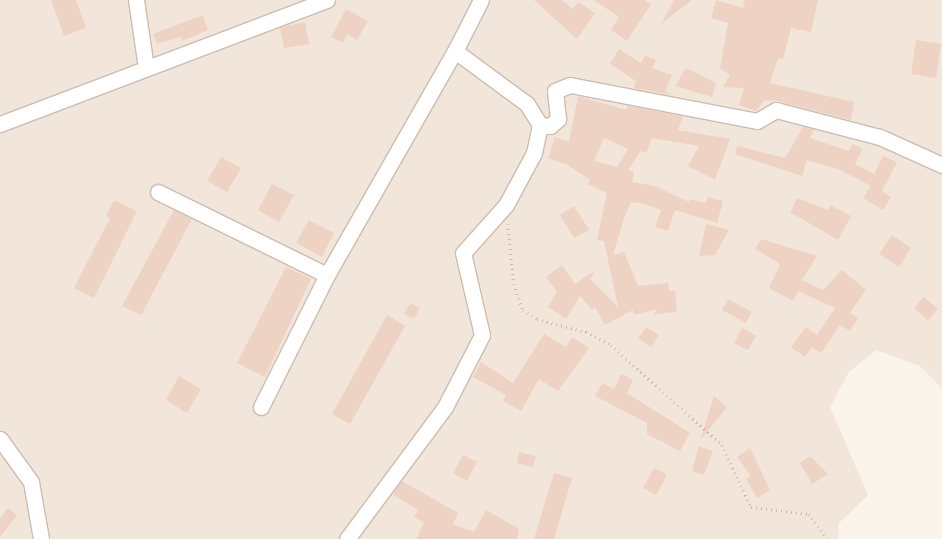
<!DOCTYPE html>
<style>
body{margin:0}
#map{position:relative;width:942px;height:539px;overflow:hidden;background:#fbf4ea;font-family:Mulish,sans-serif}
div>[style]{position:absolute}
[style*='--x']{left:calc(var(--x)*1px);top:calc(var(--y)*1px);width:calc(var(--w)*1px);rotate:calc(var(--a)*1deg)}
.residential>*{inset:0;background:#f2e5d9}
.building>*{inset:0;background:#eed3c4}
.path>*{height:2.5px;margin-top:-1.25px;transform-origin:0;background:repeating-linear-gradient(90deg,#d3b6a7 0 1px,transparent 0 5px)}
.roads{filter:drop-shadow(1px 0 #ccbcb1) drop-shadow(-1px 0 #ccbcb1) drop-shadow(0 1px #ccbcb1) drop-shadow(0 -1px #ccbcb1)}
.minor>*{height:15px;margin:-7.5px;padding:0 7.5px;transform-origin:7.5px;border-radius:7.5px;background:#fff}
span{translate:-50% -50%;white-space:nowrap;text-align:center;line-height:1.15;-webkit-text-stroke:4px #fef8f0;paint-order:stroke}
</style>
<div id="map">
<div class="residential">
<i style="clip-path:polygon(0 0,942px 0,942px 388px,920px 366px,876px 350px,849px 372px,830px 407px,868px 495px,838px 524px,839px 539px,0 539px)"></i>
</div>
<div class="building">
<i style="clip-path:polygon(51px 0,76px 0,86px 28px,64px 36px)"></i>
<i style="clip-path:polygon(534px 0,562px 0,573px 9px,578px 2px,595px 13px,577px 39px)"></i>
<i style="clip-path:polygon(594px 0,645px 0,651px 4px,627px 41px,611px 30px,619px 17px)"></i>
<i style="clip-path:polygon(674px 0,692px 0,661px 24px)"></i>
<i style="clip-path:polygon(716px 0,743px 8px,745px 0,818px 0,811px 32px,791px 28px,783px 59px,778px 58px,770px 83px,854px 102px,851px 120px,778px 101px,765px 100px,756px 111px,739px 105px,744px 88px,723px 87px,730px 75px,720px 68px,728px 23px,711px 18px)"></i>
<i style="clip-path:polygon(346px 9px,368px 21px,357px 40px,347px 34px,343px 43px,331px 37px)"></i>
<i style="clip-path:polygon(203px 15px,208px 30px,182px 41px,180px 37px,157px 44px,153px 34px)"></i>
<i style="clip-path:polygon(305px 22px,309px 44px,284px 48px,280px 28px)"></i>
<i style="clip-path:polygon(916px 40px,941px 44px,936px 78px,911px 74px)"></i>
<i style="clip-path:polygon(619px 49px,641px 63px,645px 55px,656px 60px,652px 68px,672px 75px,665px 91px,674px 95px,634px 88px,636px 81px,610px 64px)"></i>
<i style="clip-path:polygon(686px 68px,716px 83px,712px 97px,675px 86px)"></i>
<i style="clip-path:polygon(evenodd,578px 96px,626px 110px,628px 106px,683px 116px,678px 130px,730px 139px,715px 180px,688px 166px,699px 146px,652px 138px,646px 153px,641px 151px,628px 170px,634px 172px,632px 182px,655px 186px,689px 202px,690px 199px,706px 203px,708px 197px,723px 201px,717px 223px,675px 210px,668px 231px,655px 227px,661px 210px,645px 204px,631px 202px,624px 218px,613px 255px,624px 252px,638px 286px,668px 283px,669px 291px,675px 291px,677px 312px,654px 314px,657px 309px,634px 315px,633px 310px,605px 325px,595px 307px,592px 310px,580px 296px,566px 319px,548px 307px,557px 292px,546px 277px,562px 265px,575px 284px,596px 270px,590px 279px,618px 307px,604px 241px,597px 240px,607px 193px,588px 184px,590px 180px,568px 165px,548px 158px,555px 137px,569px 142px,578px 96px,604px 138px,628px 149px,617px 167px,594px 161px,604px 138px)"></i>
<i style="clip-path:polygon(803px 127px,814px 130px,810px 138px,849px 151px,853px 144px,863px 149px,855px 164px,874px 174px,883px 156px,897px 162px,882px 191px,891px 197px,883px 210px,863px 198px,871px 186px,838px 169px,807px 160px,802px 176px,735px 154px,737px 146px,785px 158px)"></i>
<i style="clip-path:polygon(221px 157px,241px 168px,227px 192px,207px 181px)"></i>
<i style="clip-path:polygon(272px 184px,294px 195px,279px 222px,258px 210px)"></i>
<i style="clip-path:polygon(797px 198px,828px 210px,830px 205px,851px 216px,838px 240px,790px 212px)"></i>
<i style="clip-path:polygon(114px 200px,137px 211px,94px 298px,74px 288px,110px 218px,106px 216px)"></i>
<i style="clip-path:polygon(574px 206px,589px 230px,574px 238px,560px 215px)"></i>
<i style="clip-path:polygon(174px 210px,192px 219px,141px 315px,122px 306px)"></i>
<i style="clip-path:polygon(309px 220px,334px 233px,322px 257px,296px 243px)"></i>
<i style="clip-path:polygon(706px 224px,729px 230px,715px 255px,699px 256px)"></i>
<i style="clip-path:polygon(892px 235px,911px 248px,899px 267px,879px 254px)"></i>
<i style="clip-path:polygon(761px 239px,817px 256px,802px 280px,823px 290px,842px 270px,866px 290px,850px 313px,858px 318px,850px 331px,840px 325px,821px 353px,812px 347px,805px 357px,791px 347px,806px 327px,817px 335px,835px 308px,798px 291px,793px 301px,769px 288px,780px 264px,755px 249px)"></i>
<i style="clip-path:polygon(286px 267px,311px 279px,265px 377px,237px 363px)"></i>
<i style="clip-path:polygon(924px 297px,938px 309px,928px 320px,914px 308px)"></i>
<i style="clip-path:polygon(728px 299px,752px 312px,746px 323px,722px 310px)"></i>
<i style="clip-path:polygon(410px 303px,420px 308px,414px 319px,404px 314px)"></i>
<i style="clip-path:polygon(387px 315px,405px 326px,350px 424px,332px 414px)"></i>
<i style="clip-path:polygon(646px 327px,659px 335px,651px 347px,638px 338px)"></i>
<i style="clip-path:polygon(742px 328px,756px 336px,748px 350px,734px 343px)"></i>
<i style="clip-path:polygon(544px 334px,566px 347px,572px 337px,589px 348px,558px 391px,539px 379px,521px 411px,503px 401px,506px 395px,473px 377px,481px 362px,513px 383px)"></i>
<i style="clip-path:polygon(621px 374px,633px 380px,627px 393px,690px 433px,680px 451px,647px 434px,647px 423px,595px 396px,602px 383px,614px 389px)"></i>
<i style="clip-path:polygon(179px 376px,201px 389px,187px 413px,166px 400px)"></i>
<i style="clip-path:polygon(714px 396px,727px 407px,702px 438px,701px 438px)"></i>
<i style="clip-path:polygon(699px 446px,713px 451px,704px 475px,692px 471px)"></i>
<i style="clip-path:polygon(750px 448px,770px 490px,757px 498px,746px 479px,751px 476px,737px 457px)"></i>
<i style="clip-path:polygon(519px 452px,536px 456px,533px 467px,517px 463px)"></i>
<i style="clip-path:polygon(463px 455px,477px 462px,467px 481px,453px 473px)"></i>
<i style="clip-path:polygon(810px 456px,828px 474px,812px 484px,800px 463px)"></i>
<i style="clip-path:polygon(654px 468px,667px 475px,656px 495px,643px 488px)"></i>
<i style="clip-path:polygon(554px 473px,572px 478px,554px 539px,534px 539px)"></i>
<i style="clip-path:polygon(402px 481px,458px 513px,453px 524px,474px 532px,486px 510px,519px 529px,517px 539px,416px 539px,424px 523px,414px 517px,418px 510px,392px 494px)"></i>
<i style="clip-path:polygon(8px 508px,17px 515px,0 537px,0 519px)"></i>
</div>
<div class="path">
<i style="--x:508;--y:224;--w:60;--a:84.3"></i>
<i style="--x:514;--y:284;--w:28;--a:71"></i>
<i style="--x:523;--y:310;--w:17;--a:33"></i>
<i style="--x:537;--y:319;--w:51;--a:14.9"></i>
<i style="--x:586;--y:332;--w:28;--a:27"></i>
<i style="--x:611;--y:345;--w:149;--a:42"></i>
<i style="--x:722;--y:445;--w:68;--a:64.9"></i>
<i style="--x:751;--y:507;--w:58;--a:6.9"></i>
<i style="--x:809;--y:514;--w:31;--a:53"></i>
</div>
<div class="roads">
<div class="minor">
<i style="--x:136;--y:0;--w:69;--a:81.6"></i>
<i style="--x:0;--y:124;--w:350;--a:-20.8"></i>
<i style="--x:540;--y:125;--w:10;--a:6"></i>
<i style="--x:550;--y:126;--w:11;--a:-41"></i>
<i style="--x:558;--y:119;--w:28;--a:-96"></i>
<i style="--x:555;--y:91;--w:16;--a:-22"></i>
<i style="--x:570;--y:85;--w:190;--a:10.9"></i>
<i style="--x:757;--y:121;--w:22;--a:-30"></i>
<i style="--x:776;--y:110;--w:107;--a:14.6"></i>
<i style="--x:880;--y:137;--w:68;--a:24.3"></i>
<i style="--x:158;--y:192;--w:188;--a:26.2"></i>
<i style="--x:327;--y:275;--w:258;--a:-60.3"></i>
<i style="--x:261;--y:407;--w:148;--a:-63.4"></i>
<i style="--x:0;--y:439;--w:53;--a:54.2"></i>
<i style="--x:31;--y:482;--w:58;--a:80"></i>
<i style="--x:347;--y:539;--w:164;--a:-53.4"></i>
<i style="--x:445;--y:407;--w:81;--a:-62.8"></i>
<i style="--x:482;--y:335;--w:84;--a:-103"></i>
<i style="--x:463;--y:253;--w:64;--a:-48.1"></i>
<i style="--x:506;--y:205;--w:59;--a:-61.7"></i>
<i style="--x:534;--y:153;--w:29;--a:-78"></i>
<i style="--x:540;--y:125;--w:25;--a:-122"></i>
<i style="--x:527;--y:104;--w:89;--a:-143.6"></i>
<i style="--x:455;--y:51;--w:57;--a:-63"></i>
</div>
</div>
</div>
